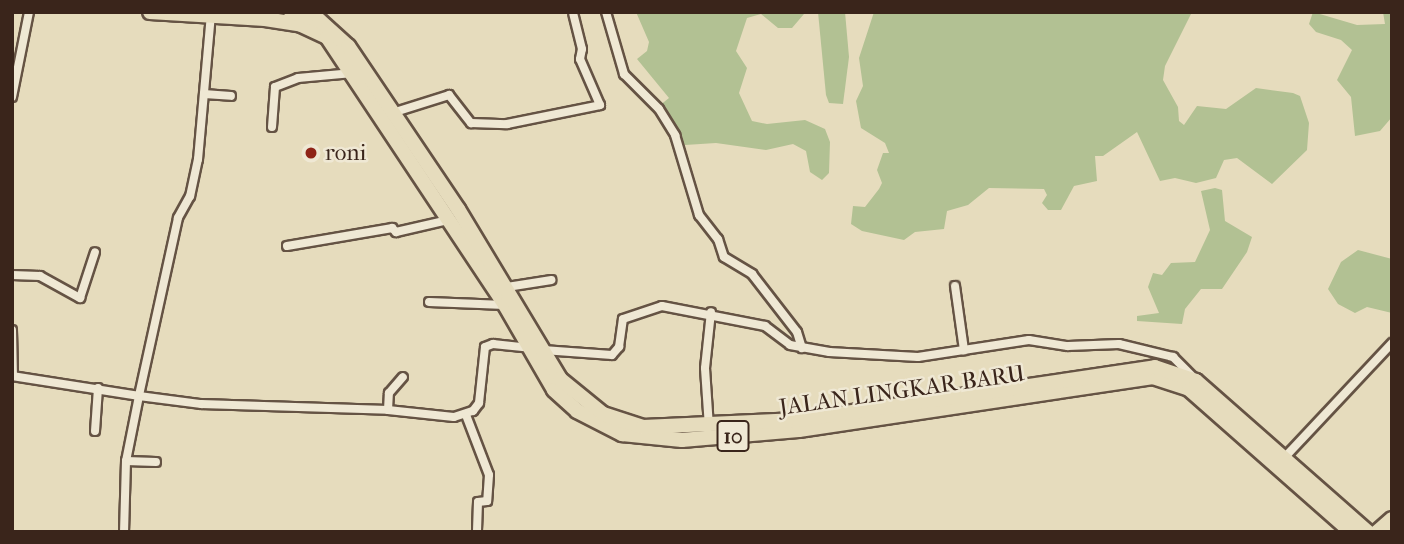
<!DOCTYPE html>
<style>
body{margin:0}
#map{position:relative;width:1404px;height:544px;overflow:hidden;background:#e6dcbd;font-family:"IM FELL French Canon",serif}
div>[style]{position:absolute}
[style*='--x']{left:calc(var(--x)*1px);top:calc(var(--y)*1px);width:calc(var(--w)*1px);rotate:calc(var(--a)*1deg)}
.green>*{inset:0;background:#b2c193}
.roads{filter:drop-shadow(2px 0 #655344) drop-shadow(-2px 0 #655344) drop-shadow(0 2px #655344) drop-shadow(0 -2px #655344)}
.minor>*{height:8px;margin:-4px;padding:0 4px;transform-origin:4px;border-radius:4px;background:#efe8d4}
.trunk>*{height:14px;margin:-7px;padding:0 7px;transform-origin:7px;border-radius:7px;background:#e6dcbd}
.dots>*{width:19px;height:19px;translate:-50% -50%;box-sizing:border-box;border:4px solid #efe8d4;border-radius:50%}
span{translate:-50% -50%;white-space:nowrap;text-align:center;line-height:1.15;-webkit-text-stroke:5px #efe8d4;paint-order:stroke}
.shield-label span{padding:2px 5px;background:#efe8d4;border:2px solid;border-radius:5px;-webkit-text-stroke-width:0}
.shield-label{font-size:21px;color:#3a251b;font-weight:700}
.poi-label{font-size:23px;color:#3a251b}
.left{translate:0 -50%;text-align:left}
.street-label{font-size:23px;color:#3a251b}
.frame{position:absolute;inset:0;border:14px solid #3a251b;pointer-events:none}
</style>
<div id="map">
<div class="green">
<i style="clip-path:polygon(636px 12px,811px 12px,804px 14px,792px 28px,778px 28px,761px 14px,747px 18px,736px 51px,747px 68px,739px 93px,752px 121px,767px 124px,805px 120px,825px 129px,830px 142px,829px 173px,822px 180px,810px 172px,806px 151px,793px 144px,766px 150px,716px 143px,685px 145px,659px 106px,669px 98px,637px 59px,647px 51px,649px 42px)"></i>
<i style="clip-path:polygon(818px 12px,845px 12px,849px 57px,843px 104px,829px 103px,826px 95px)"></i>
<i style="clip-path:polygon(874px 12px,1192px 12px,1165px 66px,1163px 80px,1178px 107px,1179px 121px,1184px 125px,1197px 106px,1226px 109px,1256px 88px,1293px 93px,1300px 96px,1309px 123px,1307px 150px,1272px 184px,1237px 158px,1224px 160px,1216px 178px,1196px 183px,1175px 178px,1160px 181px,1137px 132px,1103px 156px,1095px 156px,1097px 181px,1074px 186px,1061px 210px,1048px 210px,1042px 203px,1047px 195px,1044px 189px,989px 188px,968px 205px,947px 211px,944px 229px,915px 232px,904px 240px,862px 231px,851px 224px,853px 206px,865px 207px,879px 189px,882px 183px,877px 170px,883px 153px,889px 153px,885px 143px,861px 128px,856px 101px,863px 86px,859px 58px)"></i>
<i style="clip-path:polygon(1313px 12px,1357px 25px,1385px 24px,1383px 12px,1392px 12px,1392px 117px,1380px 131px,1355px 136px,1351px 97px,1337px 80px,1352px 50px,1341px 40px,1316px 32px,1309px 24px)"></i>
<i style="clip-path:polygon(1215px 188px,1222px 190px,1225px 221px,1252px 237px,1247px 252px,1222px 289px,1201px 289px,1185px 309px,1182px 324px,1137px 321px,1137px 316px,1159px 313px,1148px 287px,1153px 273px,1162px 275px,1171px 263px,1195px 262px,1210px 230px,1201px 191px)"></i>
<i style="clip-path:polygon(1358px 250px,1392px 259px,1392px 313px,1367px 307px,1355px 313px,1338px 304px,1328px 289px,1341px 262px)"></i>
</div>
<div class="roads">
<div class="minor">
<i style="--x:606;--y:12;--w:65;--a:73.8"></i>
<i style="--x:624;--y:74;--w:49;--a:45"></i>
<i style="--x:659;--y:109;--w:31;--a:58"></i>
<i style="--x:675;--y:135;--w:84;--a:73.3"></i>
<i style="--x:699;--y:215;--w:31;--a:52"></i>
<i style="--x:718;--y:239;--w:19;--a:72"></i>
<i style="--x:724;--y:257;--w:33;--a:31"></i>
<i style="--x:752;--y:274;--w:73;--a:52.2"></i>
<i style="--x:797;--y:332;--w:17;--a:73"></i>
<i style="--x:211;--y:14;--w:146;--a:95.1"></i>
<i style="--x:198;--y:159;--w:38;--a:102"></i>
<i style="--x:190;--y:196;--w:25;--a:119"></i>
<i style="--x:178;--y:218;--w:182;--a:102.4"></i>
<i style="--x:139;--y:396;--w:63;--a:7.4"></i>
<i style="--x:201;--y:404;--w:187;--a:1.8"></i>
<i style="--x:388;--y:410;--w:66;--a:6.1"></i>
<i style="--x:454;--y:417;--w:20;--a:-18"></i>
<i style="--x:473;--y:411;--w:10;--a:-53"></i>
<i style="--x:479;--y:403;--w:56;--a:-83.9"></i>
<i style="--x:485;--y:347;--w:9;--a:-21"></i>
<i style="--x:493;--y:344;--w:37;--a:6"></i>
<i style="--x:204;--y:94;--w:27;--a:4"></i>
<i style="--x:12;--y:97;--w:87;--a:-78.7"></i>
<i style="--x:392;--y:113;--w:60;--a:-17.5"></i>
<i style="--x:449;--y:95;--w:36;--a:52"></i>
<i style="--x:471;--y:123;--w:36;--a:2"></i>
<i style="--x:507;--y:124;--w:95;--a:-11.5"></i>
<i style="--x:600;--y:105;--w:50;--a:-113.5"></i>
<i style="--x:580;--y:59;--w:10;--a:-79"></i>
<i style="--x:582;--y:49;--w:36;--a:-104"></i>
<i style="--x:272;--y:127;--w:40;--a:-85.7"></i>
<i style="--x:275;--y:87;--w:25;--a:-21"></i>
<i style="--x:298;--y:78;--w:55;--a:-5.2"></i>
<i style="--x:287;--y:246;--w:107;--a:-9.7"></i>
<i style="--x:392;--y:228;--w:6;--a:45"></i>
<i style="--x:396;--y:232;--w:53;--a:-13"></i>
<i style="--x:12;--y:275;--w:28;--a:2"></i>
<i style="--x:40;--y:276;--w:46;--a:28.8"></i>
<i style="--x:80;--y:298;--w:48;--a:-71.9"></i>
<i style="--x:955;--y:286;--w:65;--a:82"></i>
<i style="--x:507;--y:287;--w:45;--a:-9"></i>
<i style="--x:429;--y:302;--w:76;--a:2.3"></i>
<i style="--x:12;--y:330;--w:46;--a:88.8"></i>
<i style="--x:543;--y:350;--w:69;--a:4.1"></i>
<i style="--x:612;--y:355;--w:11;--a:-49"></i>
<i style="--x:619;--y:347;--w:28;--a:-82"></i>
<i style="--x:623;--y:319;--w:41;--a:-18.4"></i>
<i style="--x:662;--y:306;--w:105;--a:11"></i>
<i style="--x:765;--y:326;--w:31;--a:37"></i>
<i style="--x:790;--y:345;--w:40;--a:10"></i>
<i style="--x:829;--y:352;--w:89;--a:3.2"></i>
<i style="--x:918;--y:357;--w:112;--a:-8.7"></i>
<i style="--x:1029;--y:340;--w:39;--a:9"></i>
<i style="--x:1068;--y:346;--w:51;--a:-2.2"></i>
<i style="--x:1119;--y:344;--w:56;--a:13.5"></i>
<i style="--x:1173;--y:357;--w:30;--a:45"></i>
<i style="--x:12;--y:376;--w:129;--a:8.9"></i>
<i style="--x:139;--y:396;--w:66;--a:101.3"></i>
<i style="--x:126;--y:461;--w:71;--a:91.6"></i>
<i style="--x:388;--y:410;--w:17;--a:-87"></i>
<i style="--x:389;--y:393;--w:21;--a:-49"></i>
<i style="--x:466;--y:415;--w:64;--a:69"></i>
<i style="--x:489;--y:475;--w:26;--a:94"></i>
<i style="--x:487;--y:501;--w:9;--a:174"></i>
<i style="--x:478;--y:502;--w:30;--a:92"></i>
<i style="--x:709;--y:427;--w:59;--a:-93.9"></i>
<i style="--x:705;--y:368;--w:56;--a:-83.9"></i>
<i style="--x:95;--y:431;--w:43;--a:-86"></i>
<i style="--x:1284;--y:458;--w:158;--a:-46.8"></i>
<i style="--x:126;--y:461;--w:30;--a:2"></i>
</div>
<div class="trunk">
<i style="--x:150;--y:12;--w:115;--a:3.5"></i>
<i style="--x:265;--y:19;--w:36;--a:9"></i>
<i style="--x:301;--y:25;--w:29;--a:25"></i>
<i style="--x:327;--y:37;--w:322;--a:56.4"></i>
<i style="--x:505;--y:305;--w:98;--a:60"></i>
<i style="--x:554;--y:390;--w:31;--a:42"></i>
<i style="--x:577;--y:411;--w:51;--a:27.1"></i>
<i style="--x:622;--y:434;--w:60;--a:5.7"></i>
<i style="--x:682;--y:440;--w:117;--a:-4.9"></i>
<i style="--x:799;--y:430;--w:358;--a:-8.5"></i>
<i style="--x:1153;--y:377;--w:38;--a:18"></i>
<i style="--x:1189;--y:389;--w:216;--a:41.4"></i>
<i style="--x:291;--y:12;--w:29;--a:16"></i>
<i style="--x:319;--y:20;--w:39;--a:42"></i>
<i style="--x:348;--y:46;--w:197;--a:56"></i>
<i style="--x:458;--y:209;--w:198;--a:59"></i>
<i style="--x:560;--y:379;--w:55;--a:39.1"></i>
<i style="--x:603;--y:414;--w:42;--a:18"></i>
<i style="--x:643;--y:427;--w:155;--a:-2.6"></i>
<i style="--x:798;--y:420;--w:361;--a:-8.4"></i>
<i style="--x:1155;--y:367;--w:43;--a:18.9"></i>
<i style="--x:1196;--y:381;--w:229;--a:41.3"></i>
<i style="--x:1377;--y:532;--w:20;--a:-41"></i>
</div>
</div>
<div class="dots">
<i style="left:311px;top:153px;background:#8f2418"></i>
</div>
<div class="shield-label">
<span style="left:733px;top:436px">10</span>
</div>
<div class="poi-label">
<span class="left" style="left:325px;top:153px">roni</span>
</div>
<div class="street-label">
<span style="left:902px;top:391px;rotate:-8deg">JALAN LINGKAR BARU</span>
</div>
<div class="frame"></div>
</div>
